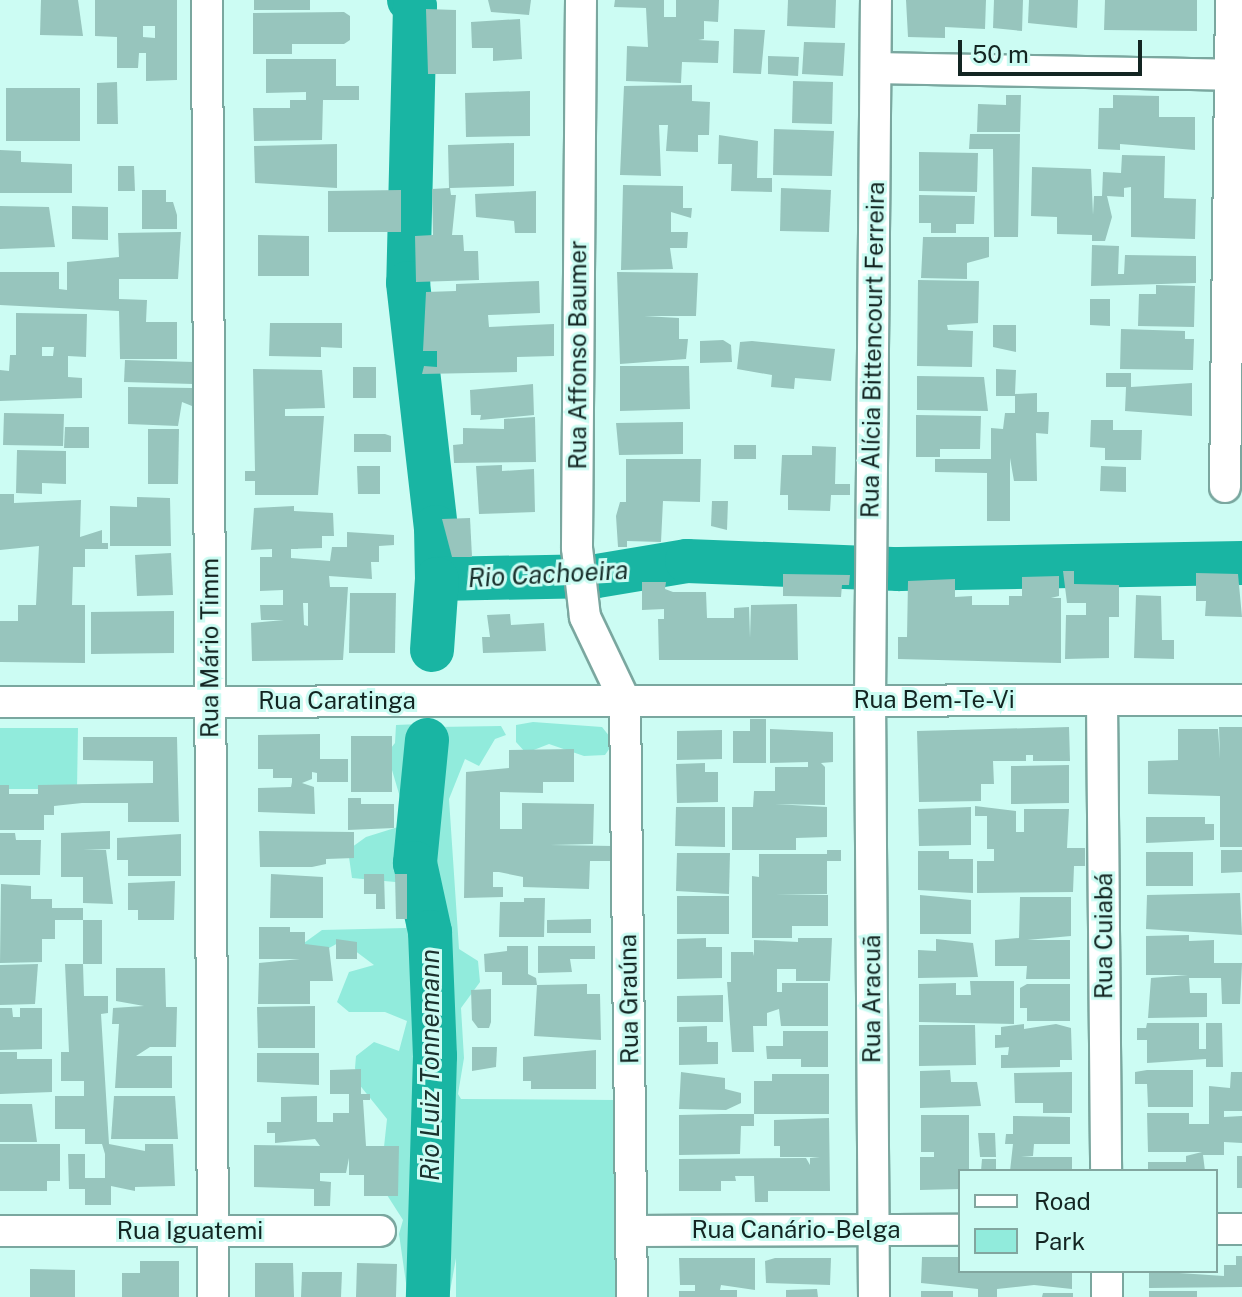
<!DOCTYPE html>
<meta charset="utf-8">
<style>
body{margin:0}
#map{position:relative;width:1242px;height:1297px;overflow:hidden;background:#ccfcf3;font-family:"Public Sans",sans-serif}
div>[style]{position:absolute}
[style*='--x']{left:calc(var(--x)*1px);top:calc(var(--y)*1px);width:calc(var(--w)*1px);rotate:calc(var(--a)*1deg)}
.green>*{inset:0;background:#91ebdc}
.river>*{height:44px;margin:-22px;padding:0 22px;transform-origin:22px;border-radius:22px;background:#19b5a3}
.building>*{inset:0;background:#97c5bd}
.roads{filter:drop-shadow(2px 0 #7aa79f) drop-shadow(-2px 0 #7aa79f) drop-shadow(0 2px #7aa79f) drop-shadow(0 -2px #7aa79f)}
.street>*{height:30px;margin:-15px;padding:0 15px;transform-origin:15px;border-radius:15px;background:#fff}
span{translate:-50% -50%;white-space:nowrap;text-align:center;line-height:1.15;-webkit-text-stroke:6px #ccfcf3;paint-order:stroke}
.street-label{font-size:24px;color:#132522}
.water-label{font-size:26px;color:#1a312d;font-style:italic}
.legend{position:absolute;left:958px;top:1169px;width:260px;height:104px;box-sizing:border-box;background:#ccfcf3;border:2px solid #82a69f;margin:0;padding:10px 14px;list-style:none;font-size:24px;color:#132522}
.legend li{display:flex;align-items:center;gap:16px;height:40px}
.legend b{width:40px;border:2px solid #82a69f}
.scale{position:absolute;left:958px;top:40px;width:184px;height:36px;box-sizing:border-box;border:4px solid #132522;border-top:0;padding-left:10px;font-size:24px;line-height:28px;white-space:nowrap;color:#132522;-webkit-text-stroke:6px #ccfcf3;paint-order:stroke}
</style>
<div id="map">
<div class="green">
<i style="clip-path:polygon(533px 722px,602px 727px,614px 742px,605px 755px,584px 756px,549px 744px,526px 753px,516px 742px,516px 725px)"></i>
<i style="clip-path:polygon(420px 724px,420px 820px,411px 862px,417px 885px,436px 727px,501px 726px,506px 735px,495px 739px,479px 766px,465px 759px,449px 799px,459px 949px,478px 961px,480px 982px,461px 1008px,464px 1058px,458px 1094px,461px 1099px,616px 1100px,621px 1297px,456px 1297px,456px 1258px,449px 1297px,428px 1297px,438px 1258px,441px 1081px,438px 975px,427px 918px,431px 1013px,425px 1297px,408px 1297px,399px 1234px,403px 1220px,380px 1184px,387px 1119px,358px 1083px,355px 1068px,356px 1056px,374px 1042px,399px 1051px,407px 1021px,385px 1012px,349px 1012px,337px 1002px,349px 972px,374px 965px,342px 941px,316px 955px,304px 943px,322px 930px,406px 928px,406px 883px,352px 878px,348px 850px,366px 837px,398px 827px,402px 804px,387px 753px,395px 743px,396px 725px)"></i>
<i style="clip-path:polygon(0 728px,78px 728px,77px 789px,0 789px)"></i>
</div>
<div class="river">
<i style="--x:409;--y:0;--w:8;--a:45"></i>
<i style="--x:415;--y:6;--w:277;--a:91.4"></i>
<i style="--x:408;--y:283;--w:246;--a:83.5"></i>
<i style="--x:436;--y:527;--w:52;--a:88.9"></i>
<i style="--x:437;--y:579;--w:160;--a:-1.1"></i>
<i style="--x:597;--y:576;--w:91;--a:-9.5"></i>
<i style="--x:687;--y:561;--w:212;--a:2.2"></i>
<i style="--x:899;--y:569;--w:343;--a:-1"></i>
<i style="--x:432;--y:650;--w:71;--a:-86"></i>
<i style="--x:427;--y:740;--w:124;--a:95.6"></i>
<i style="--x:415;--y:863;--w:71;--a:77.7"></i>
<i style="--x:430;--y:932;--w:124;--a:87.7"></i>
<i style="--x:435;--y:1056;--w:241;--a:91.7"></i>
</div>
<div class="building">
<i style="clip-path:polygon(41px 0,78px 0,83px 36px,40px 35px)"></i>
<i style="clip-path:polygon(evenodd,95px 0,177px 0,177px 80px,146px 81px,146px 53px,139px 53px,138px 68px,117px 68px,117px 37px,95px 36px,95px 0,143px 26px,155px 26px,155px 38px,143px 37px,143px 26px)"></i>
<i style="clip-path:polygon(254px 0,310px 0,310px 10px,254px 10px)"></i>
<i style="clip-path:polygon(488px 0,531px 0,529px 15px,491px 12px)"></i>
<i style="clip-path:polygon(615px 0,664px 0,664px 17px,676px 17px,676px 0,719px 0,718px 22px,704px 21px,704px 39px,698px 40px,719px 41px,718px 63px,682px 62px,681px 83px,626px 81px,627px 46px,648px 47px,646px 8px,614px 7px)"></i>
<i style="clip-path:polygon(788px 0,836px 0,835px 28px,787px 26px)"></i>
<i style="clip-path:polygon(906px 0,986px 0,985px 29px,945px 27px,945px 38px,908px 37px)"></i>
<i style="clip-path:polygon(994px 0,1023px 0,1022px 31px,993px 28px)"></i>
<i style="clip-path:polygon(1029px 0,1078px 0,1077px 28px,1028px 23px)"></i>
<i style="clip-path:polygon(1105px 0,1197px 0,1197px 31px,1104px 30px)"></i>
<i style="clip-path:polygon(426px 9px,456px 10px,456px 74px,428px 74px)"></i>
<i style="clip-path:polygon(344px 12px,350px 16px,350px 40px,344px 44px,292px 44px,292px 54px,253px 54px,253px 13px)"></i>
<i style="clip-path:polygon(520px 19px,522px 59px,493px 61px,493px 48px,472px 48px,471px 22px)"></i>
<i style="clip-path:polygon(734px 29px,765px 30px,761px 74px,733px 73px)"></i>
<i style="clip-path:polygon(804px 42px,845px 43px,843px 76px,802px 74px)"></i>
<i style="clip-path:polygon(768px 56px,799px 57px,798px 76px,768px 74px)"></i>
<i style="clip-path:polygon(266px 59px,336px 59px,336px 86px,359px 86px,359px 100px,323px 100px,322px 140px,254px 141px,253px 108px,290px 108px,290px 100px,306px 100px,306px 92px,266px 93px)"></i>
<i style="clip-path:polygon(793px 81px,833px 82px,832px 124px,792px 123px)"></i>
<i style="clip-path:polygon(117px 82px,118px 124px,97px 124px,97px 83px)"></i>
<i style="clip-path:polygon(692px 85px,692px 101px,710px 102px,709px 135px,698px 135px,698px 152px,666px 151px,668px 125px,659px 125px,661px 176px,620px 175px,624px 86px)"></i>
<i style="clip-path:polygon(6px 88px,80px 88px,80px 141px,6px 141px)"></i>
<i style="clip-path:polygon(530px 91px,530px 136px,466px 137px,465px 93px)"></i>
<i style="clip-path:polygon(1006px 95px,1021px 95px,1020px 132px,977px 132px,978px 104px,1006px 105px)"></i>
<i style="clip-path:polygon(1113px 95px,1159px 96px,1159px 117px,1195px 117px,1195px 150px,1120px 144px,1120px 150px,1098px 149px,1099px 108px,1113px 108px)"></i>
<i style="clip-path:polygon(774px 129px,834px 131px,832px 176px,773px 175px)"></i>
<i style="clip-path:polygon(970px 134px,1020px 134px,1018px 237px,994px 237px,993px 149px,969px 149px)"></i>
<i style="clip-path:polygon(719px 135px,758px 141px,757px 178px,772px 178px,772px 192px,731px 191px,732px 164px,718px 164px)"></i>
<i style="clip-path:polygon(514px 143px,514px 186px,450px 188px,451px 195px,456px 195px,452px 235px,463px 235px,464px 251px,478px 251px,479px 280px,416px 282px,415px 236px,433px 235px,432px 189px,449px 188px,448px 145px)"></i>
<i style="clip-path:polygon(337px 144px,337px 188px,255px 183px,254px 146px)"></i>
<i style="clip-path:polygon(0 150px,21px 151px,21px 162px,72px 164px,72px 193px,0 193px)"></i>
<i style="clip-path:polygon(919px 152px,978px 153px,977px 192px,919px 191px)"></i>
<i style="clip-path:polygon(1122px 155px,1165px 156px,1164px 198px,1196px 199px,1195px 239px,1131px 237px,1131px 187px,1124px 188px,1124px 197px,1107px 196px,1112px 217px,1105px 241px,1092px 241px,1092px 235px,1057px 234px,1057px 217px,1031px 216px,1032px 167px,1091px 169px,1093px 215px,1094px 196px,1102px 196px,1103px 172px,1121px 173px)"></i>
<i style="clip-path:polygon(118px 166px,134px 166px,135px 191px,118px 191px)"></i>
<i style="clip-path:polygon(623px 185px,683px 186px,683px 208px,692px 208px,691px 218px,671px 212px,671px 232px,688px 232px,687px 248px,670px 248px,673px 269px,621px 270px)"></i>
<i style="clip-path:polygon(781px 188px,831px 190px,829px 232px,780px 231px)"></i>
<i style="clip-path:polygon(142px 190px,166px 190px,166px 202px,173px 202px,177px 215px,177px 229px,142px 229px)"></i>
<i style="clip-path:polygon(401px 190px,401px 232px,328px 232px,328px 191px)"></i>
<i style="clip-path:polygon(536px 191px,536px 233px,515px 233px,514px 221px,476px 217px,475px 194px)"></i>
<i style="clip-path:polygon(919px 195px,975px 196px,974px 224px,956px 224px,956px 233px,931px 233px,931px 223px,919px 223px)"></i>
<i style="clip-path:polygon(0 206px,49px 207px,55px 247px,0 249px)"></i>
<i style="clip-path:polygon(72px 206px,108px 207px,108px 240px,72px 239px)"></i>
<i style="clip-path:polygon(181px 232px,178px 279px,119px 279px,119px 299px,147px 300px,146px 322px,177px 322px,177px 359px,120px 359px,119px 311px,0 305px,0 272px,59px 272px,59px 289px,67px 290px,67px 262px,119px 257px,118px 233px)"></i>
<i style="clip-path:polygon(258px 235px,309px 236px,309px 276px,258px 276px)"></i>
<i style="clip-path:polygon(923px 237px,989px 237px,989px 257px,967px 263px,967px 279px,921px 278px)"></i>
<i style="clip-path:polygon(1092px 245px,1119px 246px,1118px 274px,1124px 274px,1125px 255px,1196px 256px,1196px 283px,1091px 286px)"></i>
<i style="clip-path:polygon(617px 272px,698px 273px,696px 316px,644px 316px,679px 318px,679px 339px,688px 339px,686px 359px,620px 364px)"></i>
<i style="clip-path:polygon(918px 280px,979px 281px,978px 323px,947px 325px,948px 330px,973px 331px,972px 367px,917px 366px)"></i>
<i style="clip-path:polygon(539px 281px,540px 313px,488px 315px,489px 327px,554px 324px,554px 356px,517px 357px,517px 372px,422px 374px,424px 366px,437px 367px,437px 351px,423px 351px,426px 292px,456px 291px,456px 284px)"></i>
<i style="clip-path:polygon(1156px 285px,1195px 286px,1194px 327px,1138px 326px,1139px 294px,1156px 294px)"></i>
<i style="clip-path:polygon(1090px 299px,1110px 299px,1110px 326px,1090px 325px)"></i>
<i style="clip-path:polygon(evenodd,16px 313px,87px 314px,86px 357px,68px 356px,68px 377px,82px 378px,82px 398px,0 401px,0 370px,9px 371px,10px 355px,16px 355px,16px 313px,42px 347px,54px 347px,53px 356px,42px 356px,42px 347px)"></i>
<i style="clip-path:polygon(270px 323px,342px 323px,342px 348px,321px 347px,321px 357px,269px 356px)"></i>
<i style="clip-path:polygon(993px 325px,1016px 325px,1016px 352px,993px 347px)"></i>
<i style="clip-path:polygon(1121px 329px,1185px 331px,1185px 339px,1194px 339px,1193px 370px,1120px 369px)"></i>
<i style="clip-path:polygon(723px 340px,731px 345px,732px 362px,700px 363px,700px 341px)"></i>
<i style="clip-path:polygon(752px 341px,835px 349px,831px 381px,795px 378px,794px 389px,771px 387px,772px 375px,737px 369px,740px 342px)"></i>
<i style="clip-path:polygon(125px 360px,194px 362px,193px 384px,124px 382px)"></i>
<i style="clip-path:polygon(620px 366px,689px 366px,690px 409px,620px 411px)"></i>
<i style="clip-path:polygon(353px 367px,376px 367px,376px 398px,353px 398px)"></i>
<i style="clip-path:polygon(253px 369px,322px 370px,325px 408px,285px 409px,285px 416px,324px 416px,318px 495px,255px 495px,255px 481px,245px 481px,245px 471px,255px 471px)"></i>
<i style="clip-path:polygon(996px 369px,1016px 370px,1015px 394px,1037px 393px,1037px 412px,1049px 412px,1048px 434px,1036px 433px,1037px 481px,1014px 481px,1010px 458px,1010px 521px,987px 521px,987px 473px,935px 472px,935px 459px,991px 459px,991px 428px,1003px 429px,1005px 413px,1015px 413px,1015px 396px,996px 396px)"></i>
<i style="clip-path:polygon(1106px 373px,1131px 373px,1131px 387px,1192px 383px,1192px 416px,1125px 411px,1126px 387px,1106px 387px)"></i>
<i style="clip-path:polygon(917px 376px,984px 377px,988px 411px,917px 410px)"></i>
<i style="clip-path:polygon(533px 384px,534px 415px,480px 420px,481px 415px,471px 415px,470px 390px)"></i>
<i style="clip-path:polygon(128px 387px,192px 388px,192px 406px,182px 402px,178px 426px,128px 424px)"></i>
<i style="clip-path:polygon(4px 413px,64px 414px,63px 446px,3px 445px)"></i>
<i style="clip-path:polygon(916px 415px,981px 416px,980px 449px,940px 449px,940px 457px,916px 457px)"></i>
<i style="clip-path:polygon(535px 417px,536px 462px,454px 463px,453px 445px,463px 444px,463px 428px,504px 429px,504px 419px)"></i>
<i style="clip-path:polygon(1091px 420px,1113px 420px,1113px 430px,1142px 430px,1141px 460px,1105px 460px,1105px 448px,1090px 447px)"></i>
<i style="clip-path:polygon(683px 422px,683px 454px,619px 455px,616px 423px)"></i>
<i style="clip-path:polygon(65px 427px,89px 427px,89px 448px,64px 448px)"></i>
<i style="clip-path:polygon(148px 429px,179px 429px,178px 484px,148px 484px)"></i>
<i style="clip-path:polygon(354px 434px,385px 434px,391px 436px,391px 452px,354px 452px)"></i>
<i style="clip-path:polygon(734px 445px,756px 445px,756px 459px,734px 459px)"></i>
<i style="clip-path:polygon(812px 446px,836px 447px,835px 484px,850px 484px,850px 495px,831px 495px,830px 511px,788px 510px,788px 495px,780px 495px,782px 455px,812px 455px)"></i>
<i style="clip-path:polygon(17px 450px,66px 451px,66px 484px,42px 483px,42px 494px,16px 493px)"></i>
<i style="clip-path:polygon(626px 459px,701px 459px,700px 502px,663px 501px,661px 542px,627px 541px,627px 547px,618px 547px,616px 516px,620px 502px,626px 502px)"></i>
<i style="clip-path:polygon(502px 465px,502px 471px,534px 469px,535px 512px,479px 514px,476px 466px)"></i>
<i style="clip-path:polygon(357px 466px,380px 466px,380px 494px,358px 494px)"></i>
<i style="clip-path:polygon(1101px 466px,1126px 467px,1126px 492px,1100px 491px)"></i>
<i style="clip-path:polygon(0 494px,14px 494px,14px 503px,81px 500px,80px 537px,102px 530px,102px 543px,108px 543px,108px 549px,85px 549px,85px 567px,73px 567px,72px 605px,85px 605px,85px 663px,0 662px,0 621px,18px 621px,18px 605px,36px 605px,39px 546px,0 550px)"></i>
<i style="clip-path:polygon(137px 497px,170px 498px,171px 546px,110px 546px,110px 506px,137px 507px)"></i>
<i style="clip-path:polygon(712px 501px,728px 501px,727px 530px,711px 526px)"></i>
<i style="clip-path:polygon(evenodd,294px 506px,294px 511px,333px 513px,334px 536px,322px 536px,322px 548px,291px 549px,291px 558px,330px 561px,332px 547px,347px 547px,347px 532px,394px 535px,394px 545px,379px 546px,379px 562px,371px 562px,372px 579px,329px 576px,330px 587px,348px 587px,343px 660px,252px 661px,251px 623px,284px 620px,261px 620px,260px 605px,283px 605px,283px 590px,260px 591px,260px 557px,272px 557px,272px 549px,251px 550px,254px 508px,294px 506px,303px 603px,308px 603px,308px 626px,304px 625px,303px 603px)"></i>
<i style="clip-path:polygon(470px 518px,472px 557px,452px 557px,442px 519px)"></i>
<i style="clip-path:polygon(171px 553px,173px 595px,137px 596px,135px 555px)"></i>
<i style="clip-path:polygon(1063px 571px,1074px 571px,1074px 584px,1119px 585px,1119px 617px,1109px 617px,1109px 658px,1065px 659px,1066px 615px,1086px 615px,1086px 603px,1067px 603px)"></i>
<i style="clip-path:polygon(1196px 573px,1238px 574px,1242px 617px,1205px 616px,1206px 601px,1196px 601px)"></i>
<i style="clip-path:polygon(783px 574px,850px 575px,849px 585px,842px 585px,841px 597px,783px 596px)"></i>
<i style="clip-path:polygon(1059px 576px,1059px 596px,1051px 598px,1061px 598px,1061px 663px,898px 659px,898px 637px,907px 637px,908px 581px,955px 579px,955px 597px,972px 596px,972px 605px,1009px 605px,1009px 596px,1022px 596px,1022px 577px)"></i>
<i style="clip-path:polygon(642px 582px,666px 582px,665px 589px,673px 592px,706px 592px,707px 618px,734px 618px,734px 608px,749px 607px,750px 638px,751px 605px,797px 604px,798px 660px,659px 660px,658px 619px,664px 619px,664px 609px,642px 610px)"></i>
<i style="clip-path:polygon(350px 593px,396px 593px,395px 653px,349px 653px)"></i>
<i style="clip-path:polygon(1136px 595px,1161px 596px,1162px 640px,1174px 640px,1174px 659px,1134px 658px)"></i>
<i style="clip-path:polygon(174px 611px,174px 653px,91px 654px,91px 612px)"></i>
<i style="clip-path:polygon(510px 614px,511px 625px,544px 623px,546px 651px,483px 653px,482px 637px,490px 637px,487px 615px)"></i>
<i style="clip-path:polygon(750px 719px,766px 719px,766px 763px,733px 763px,733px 731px,750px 731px)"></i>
<i style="clip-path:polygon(1069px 727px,1070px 761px,1033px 761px,1033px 755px,1026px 755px,1026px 761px,993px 761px,994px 784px,981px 784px,981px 801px,919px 802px,917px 731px)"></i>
<i style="clip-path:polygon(1219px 727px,1242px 727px,1242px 847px,1220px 847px,1220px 796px,1148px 794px,1148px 761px,1178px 760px,1178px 729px,1218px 729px,1220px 759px)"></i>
<i style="clip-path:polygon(770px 729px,833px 732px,833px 762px,821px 763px,825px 767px,825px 805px,775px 804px,827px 807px,827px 837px,796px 838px,796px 850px,732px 850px,732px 807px,753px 807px,754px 791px,775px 791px,775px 767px,808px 767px,808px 762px,770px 763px)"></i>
<i style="clip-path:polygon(722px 730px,722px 759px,677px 760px,677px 731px)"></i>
<i style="clip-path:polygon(320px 734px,320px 759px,348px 759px,348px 782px,317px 782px,317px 773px,312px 772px,312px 779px,302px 783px,314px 787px,315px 814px,258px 812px,258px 788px,291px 787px,292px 782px,292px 778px,273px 778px,273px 769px,258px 769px,258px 735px)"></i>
<i style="clip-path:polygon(351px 736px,392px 736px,392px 792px,351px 792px)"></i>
<i style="clip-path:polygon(83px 737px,177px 737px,179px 822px,128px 822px,128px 803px,82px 803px,54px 806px,54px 815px,44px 815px,44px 830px,0 830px,0 785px,9px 785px,9px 794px,38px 794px,38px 785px,153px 783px,153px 761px,83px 760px)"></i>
<i style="clip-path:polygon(574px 749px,574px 782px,543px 782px,543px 793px,500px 792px,500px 829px,522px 829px,522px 803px,594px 804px,593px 844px,550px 845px,613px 846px,613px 861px,590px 861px,589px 889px,523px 887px,523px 877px,499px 872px,493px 872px,493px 887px,503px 887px,503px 897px,464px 898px,466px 772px,509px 768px,509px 750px)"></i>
<i style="clip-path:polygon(705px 763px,705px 772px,718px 772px,718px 802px,677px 803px,676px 764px)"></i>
<i style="clip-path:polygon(1069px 765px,1069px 803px,1011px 804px,1011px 766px)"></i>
<i style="clip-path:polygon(348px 798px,361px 798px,361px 804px,394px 804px,394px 828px,348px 830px)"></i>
<i style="clip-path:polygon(975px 806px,1016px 811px,1016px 832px,1024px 832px,1024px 809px,1069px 809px,1067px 848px,1085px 848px,1085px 866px,1074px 866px,1073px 892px,977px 893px,977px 861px,994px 861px,994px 849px,987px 849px,987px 816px,975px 816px)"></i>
<i style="clip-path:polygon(676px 807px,725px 807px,725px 847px,675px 846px)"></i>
<i style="clip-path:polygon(971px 807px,971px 845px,919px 846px,918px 809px)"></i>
<i style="clip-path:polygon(1146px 817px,1205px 817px,1205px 824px,1214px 824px,1214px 840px,1146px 843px)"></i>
<i style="clip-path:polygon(110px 831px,110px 849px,83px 850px,106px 850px,113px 904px,83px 903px,83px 877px,61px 877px,61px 833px)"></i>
<i style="clip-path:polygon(259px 831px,354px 832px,354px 858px,326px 859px,326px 864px,312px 867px,260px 867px)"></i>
<i style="clip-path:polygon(0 833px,15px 833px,16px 840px,41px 840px,40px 875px,0 875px)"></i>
<i style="clip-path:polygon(181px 834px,181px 876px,128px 876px,128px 860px,117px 860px,117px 838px)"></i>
<i style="clip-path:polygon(827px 850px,841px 850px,841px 861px,827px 861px,827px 894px,775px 895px,828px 895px,828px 926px,792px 926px,792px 938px,752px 938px,752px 876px,759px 877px,759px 854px,827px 854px)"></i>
<i style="clip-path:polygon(1221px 850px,1242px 850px,1242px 872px,1221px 873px)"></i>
<i style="clip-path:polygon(918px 851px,949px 851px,949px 859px,973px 859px,973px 893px,918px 890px)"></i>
<i style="clip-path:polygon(1146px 852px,1193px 852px,1193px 886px,1146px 886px)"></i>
<i style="clip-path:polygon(677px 853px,730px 853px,729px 894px,676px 891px)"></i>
<i style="clip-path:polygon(271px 874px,323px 877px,323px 918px,270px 918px)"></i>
<i style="clip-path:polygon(364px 874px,384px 874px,385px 909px,376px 909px,376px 894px,364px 894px)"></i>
<i style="clip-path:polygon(395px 874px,407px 874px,407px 919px,396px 919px)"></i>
<i style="clip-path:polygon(175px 881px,174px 920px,138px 920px,138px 910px,128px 910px,128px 883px)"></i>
<i style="clip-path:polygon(1px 884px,31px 886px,31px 899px,52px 899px,52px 908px,83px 908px,83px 920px,55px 920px,55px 939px,42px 939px,42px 962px,0 963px)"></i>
<i style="clip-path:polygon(1240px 893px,1242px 935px,1146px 929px,1147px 895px)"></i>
<i style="clip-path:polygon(920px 895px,971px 900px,971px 934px,920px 934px)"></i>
<i style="clip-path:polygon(677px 896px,729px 896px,729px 934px,677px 934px)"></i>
<i style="clip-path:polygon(1020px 897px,1071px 897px,1071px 936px,1027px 940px,1070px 940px,1070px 979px,1026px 979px,1027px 966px,995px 966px,995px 940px,1019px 938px)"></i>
<i style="clip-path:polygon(524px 898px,545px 898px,544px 937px,499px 937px,500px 902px,524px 902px)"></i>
<i style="clip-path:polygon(591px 919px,591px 933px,547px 933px,547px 920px)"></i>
<i style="clip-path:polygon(83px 920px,102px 920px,102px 964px,83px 964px)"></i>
<i style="clip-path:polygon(259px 927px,290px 927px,290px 932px,305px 932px,305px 944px,329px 947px,333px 981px,310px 981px,310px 1004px,258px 1004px,259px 963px,300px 959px,259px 959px)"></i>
<i style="clip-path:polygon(1189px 935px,1189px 941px,1214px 940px,1214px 963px,1242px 963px,1240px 1004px,1222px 1004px,1221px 978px,1189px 978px,1190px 993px,1207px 993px,1207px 1017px,1148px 1018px,1151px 978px,1188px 975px,1146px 975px,1146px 936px)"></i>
<i style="clip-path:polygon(706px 938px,706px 947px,722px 947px,722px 978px,677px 979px,677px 939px)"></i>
<i style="clip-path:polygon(798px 938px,832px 938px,830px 981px,796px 981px,796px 969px,777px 969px,777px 992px,782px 992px,782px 983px,828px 983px,828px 1026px,781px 1026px,779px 1009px,767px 1013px,767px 1026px,753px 1026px,754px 1052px,732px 1052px,727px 982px,731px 982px,731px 952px,753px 952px,754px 956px,754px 940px,798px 942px)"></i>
<i style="clip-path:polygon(336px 939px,357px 942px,357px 959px,336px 959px)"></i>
<i style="clip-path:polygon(936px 939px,973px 943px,978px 977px,918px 978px,918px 950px,936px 951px)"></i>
<i style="clip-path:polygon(507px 946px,528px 946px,528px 974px,536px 978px,537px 985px,502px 985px,502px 972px,485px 972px,484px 954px,507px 951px)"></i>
<i style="clip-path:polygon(538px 946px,595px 946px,595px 959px,570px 959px,572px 972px,538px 973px)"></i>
<i style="clip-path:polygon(38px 964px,35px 1004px,0 1005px,0 965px)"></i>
<i style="clip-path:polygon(65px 964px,83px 964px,84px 996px,108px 996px,108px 1013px,101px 1014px,109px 1144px,145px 1151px,145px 1144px,173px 1144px,175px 1186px,135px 1187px,135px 1191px,111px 1186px,111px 1205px,85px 1205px,85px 1189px,69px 1189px,68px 1154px,85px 1154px,85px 1178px,105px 1178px,105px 1154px,102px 1144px,85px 1144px,85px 1129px,55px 1129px,55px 1096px,84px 1096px,84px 1081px,61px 1081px,61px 1052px,69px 1052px)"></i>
<i style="clip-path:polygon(116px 968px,165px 968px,166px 1007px,177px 1007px,176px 1047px,150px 1047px,136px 1056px,172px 1056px,172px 1088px,115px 1088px,119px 1024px,112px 1024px,113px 1008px,144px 1006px,116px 1001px)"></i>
<i style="clip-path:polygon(970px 981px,1014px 981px,1014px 1024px,919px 1022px,919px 984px,956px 983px,956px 995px,971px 995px)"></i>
<i style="clip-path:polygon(587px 984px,587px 994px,600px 994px,601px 1040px,534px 1036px,537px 985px)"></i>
<i style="clip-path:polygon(1027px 984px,1070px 984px,1070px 1021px,1027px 1021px,1027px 1008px,1020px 1008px,1020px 988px)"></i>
<i style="clip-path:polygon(491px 989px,491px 1022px,489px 1028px,478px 1028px,472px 1020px,471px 990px)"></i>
<i style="clip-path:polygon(723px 995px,723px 1022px,677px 1022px,677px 996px)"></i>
<i style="clip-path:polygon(315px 1006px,315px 1048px,258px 1048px,257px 1007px)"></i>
<i style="clip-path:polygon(0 1008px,12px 1008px,13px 1017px,20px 1017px,20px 1008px,42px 1008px,42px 1049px,0 1050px)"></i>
<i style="clip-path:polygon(1147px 1023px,1199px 1023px,1199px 1049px,1206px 1049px,1206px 1023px,1222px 1023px,1223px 1067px,1206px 1067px,1206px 1059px,1147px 1063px,1147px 1040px,1137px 1040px,1137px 1028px,1146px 1028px)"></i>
<i style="clip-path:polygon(1024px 1024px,1024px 1029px,1056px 1024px,1071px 1028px,1072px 1060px,1060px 1060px,1060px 1067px,1001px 1068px,1001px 1055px,1008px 1055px,1009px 1047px,995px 1048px,995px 1035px,1001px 1035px,1001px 1027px)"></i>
<i style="clip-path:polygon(919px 1025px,975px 1025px,976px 1065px,919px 1066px)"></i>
<i style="clip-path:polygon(707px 1026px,707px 1042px,718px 1042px,718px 1064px,679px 1065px,679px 1027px)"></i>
<i style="clip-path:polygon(783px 1031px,828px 1031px,828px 1067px,801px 1067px,801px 1059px,767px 1059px,766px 1046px,783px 1046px)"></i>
<i style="clip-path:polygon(472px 1047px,497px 1047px,496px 1067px,472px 1071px)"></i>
<i style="clip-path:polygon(596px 1050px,596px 1089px,531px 1089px,531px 1081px,523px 1081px,523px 1057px)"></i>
<i style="clip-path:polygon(0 1052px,17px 1052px,17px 1059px,52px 1059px,52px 1092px,0 1094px)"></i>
<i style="clip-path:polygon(257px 1053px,319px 1053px,319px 1085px,257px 1082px)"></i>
<i style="clip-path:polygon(361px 1069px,361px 1094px,370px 1094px,370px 1100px,363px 1100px,366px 1146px,399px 1146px,398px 1196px,364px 1196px,364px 1175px,349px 1175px,349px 1158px,346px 1173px,320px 1173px,320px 1181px,331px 1182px,330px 1206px,314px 1206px,314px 1189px,254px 1187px,254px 1145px,320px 1146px,315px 1139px,275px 1143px,275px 1133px,267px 1133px,267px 1122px,281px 1122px,281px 1097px,317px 1096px,317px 1122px,333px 1122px,333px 1113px,349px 1113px,349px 1094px,330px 1094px,330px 1070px)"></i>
<i style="clip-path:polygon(950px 1070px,951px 1082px,977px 1082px,981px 1106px,920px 1108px,920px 1071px)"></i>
<i style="clip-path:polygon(1147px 1070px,1193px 1070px,1193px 1107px,1148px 1107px,1147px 1084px,1135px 1084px,1135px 1072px)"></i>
<i style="clip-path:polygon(681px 1072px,725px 1078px,725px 1089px,741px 1093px,741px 1103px,726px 1110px,679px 1109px)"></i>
<i style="clip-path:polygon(1072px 1072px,1072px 1113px,1043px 1113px,1043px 1103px,1015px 1103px,1014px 1073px)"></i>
<i style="clip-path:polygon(1231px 1072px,1242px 1072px,1242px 1111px,1224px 1111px,1224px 1117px,1242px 1116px,1242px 1143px,1224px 1142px,1224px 1155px,1203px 1155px,1205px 1171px,1148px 1171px,1148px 1162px,1186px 1162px,1186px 1156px,1202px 1152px,1148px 1152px,1147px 1113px,1189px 1113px,1189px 1124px,1209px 1124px,1209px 1086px,1230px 1088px)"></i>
<i style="clip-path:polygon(772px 1074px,829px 1074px,829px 1114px,754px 1114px,754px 1081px,772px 1081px)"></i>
<i style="clip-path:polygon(114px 1096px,175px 1096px,178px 1139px,111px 1139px)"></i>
<i style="clip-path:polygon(0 1104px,32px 1104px,37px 1142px,0 1142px)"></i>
<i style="clip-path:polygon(722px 1114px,754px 1114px,754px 1126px,741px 1126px,740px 1154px,679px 1155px,679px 1115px)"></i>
<i style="clip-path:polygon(921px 1115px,969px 1115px,969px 1171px,960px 1171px,960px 1189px,920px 1190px,920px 1157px,934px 1157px,934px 1152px,921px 1152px)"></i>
<i style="clip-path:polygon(1013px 1116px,1070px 1117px,1070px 1144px,1034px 1144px,1033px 1156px,1021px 1157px,1072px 1157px,1072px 1171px,1010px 1171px,1013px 1144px,1005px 1144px,1006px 1134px,1013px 1134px)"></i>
<i style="clip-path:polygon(829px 1118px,830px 1191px,768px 1191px,768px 1202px,755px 1202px,754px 1176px,735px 1176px,736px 1181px,721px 1181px,721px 1191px,679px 1191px,679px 1159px,806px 1158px,810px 1165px,810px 1158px,820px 1157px,780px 1157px,780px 1146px,774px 1146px,774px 1120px)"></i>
<i style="clip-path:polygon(978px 1133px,995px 1133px,996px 1157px,980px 1157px)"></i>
<i style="clip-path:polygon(0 1144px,60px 1144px,60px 1181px,47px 1181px,47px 1191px,0 1191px)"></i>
<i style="clip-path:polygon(1237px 1156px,1242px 1156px,1242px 1188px,1237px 1188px)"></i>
<i style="clip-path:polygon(982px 1159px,996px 1159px,996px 1171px,981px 1171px)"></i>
<i style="clip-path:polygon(1236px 1256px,1242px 1256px,1242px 1287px,1149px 1288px,1149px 1271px,1224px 1276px,1224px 1265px,1236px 1265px)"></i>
<i style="clip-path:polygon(922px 1257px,960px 1257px,960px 1271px,1072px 1271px,1072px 1289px,1034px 1285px,997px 1289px,997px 1297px,978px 1297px,978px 1289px,921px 1283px)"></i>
<i style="clip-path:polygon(679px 1258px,755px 1258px,755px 1290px,721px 1285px,720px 1290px,737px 1290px,737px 1297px,679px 1297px,679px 1291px,695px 1291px,695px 1285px,680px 1285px)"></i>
<i style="clip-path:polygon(775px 1258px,831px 1258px,830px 1285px,766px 1283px,765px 1261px)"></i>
<i style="clip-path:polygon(140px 1261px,179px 1261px,179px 1297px,122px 1297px,122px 1273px,140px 1273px)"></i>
<i style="clip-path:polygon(255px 1263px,293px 1263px,294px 1297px,255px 1297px)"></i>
<i style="clip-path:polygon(357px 1263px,397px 1264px,396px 1297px,356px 1297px)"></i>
<i style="clip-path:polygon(30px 1269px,75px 1270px,75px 1297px,30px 1297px)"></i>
<i style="clip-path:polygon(302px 1272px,342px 1272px,341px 1297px,301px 1297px)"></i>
<i style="clip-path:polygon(817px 1289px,818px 1297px,786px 1297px,786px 1290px)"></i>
<i style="clip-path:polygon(921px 1291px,953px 1291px,953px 1297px,921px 1297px)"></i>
<i style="clip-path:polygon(1149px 1291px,1197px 1291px,1197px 1297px,1149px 1297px)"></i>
<i style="clip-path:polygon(1043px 1293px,1073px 1293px,1073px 1297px,1042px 1297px)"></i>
</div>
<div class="roads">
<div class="street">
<i style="--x:207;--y:0;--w:1297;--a:89.73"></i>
<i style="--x:581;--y:0;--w:548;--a:90.42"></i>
<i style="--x:577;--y:548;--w:69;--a:83.4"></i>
<i style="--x:585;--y:617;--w:93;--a:64.5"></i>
<i style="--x:625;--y:701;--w:596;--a:89.33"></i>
<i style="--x:876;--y:68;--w:366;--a:1.1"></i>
<i style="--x:1225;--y:487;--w:487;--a:-89.3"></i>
<i style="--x:1102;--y:700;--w:471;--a:89.5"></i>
<i style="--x:0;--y:702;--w:1242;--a:-0.09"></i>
<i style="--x:1216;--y:1229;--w:26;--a:0"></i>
<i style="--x:0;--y:1231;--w:380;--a:0"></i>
<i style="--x:632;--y:1231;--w:328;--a:-0.2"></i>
<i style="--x:1107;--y:1271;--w:26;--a:90"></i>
<i style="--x:874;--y:1297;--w:597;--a:-90.38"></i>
<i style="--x:870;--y:700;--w:700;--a:-89.51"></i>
</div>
</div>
<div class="street-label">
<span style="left:873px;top:350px;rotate:-89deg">Rua Alícia Bittencourt Ferreira</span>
<span style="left:578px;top:355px;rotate:-90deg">Rua Affonso Baumer</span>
<span style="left:210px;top:648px;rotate:-90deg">Rua Mário Timm</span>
<span style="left:934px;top:700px">Rua Bem-Te-Vi</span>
<span style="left:337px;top:701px">Rua Caratinga</span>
<span style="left:1104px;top:936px;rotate:-90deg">Rua Cuiabá</span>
<span style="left:629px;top:999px;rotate:-91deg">Rua Graúna</span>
<span style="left:872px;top:999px;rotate:-90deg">Rua Aracuã</span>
<span style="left:796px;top:1230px">Rua Canário-Belga</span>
<span style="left:190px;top:1231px">Rua Iguatemi</span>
</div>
<div class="water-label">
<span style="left:548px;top:574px;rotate:-3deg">Rio Cachoeira</span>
<span style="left:430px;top:1065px;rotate:-90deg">Rio Luiz Tonnemann</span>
</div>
<ul class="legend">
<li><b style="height:10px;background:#fff"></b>Road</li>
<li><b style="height:22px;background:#91ebdc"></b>Park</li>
</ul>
<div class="scale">50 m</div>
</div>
